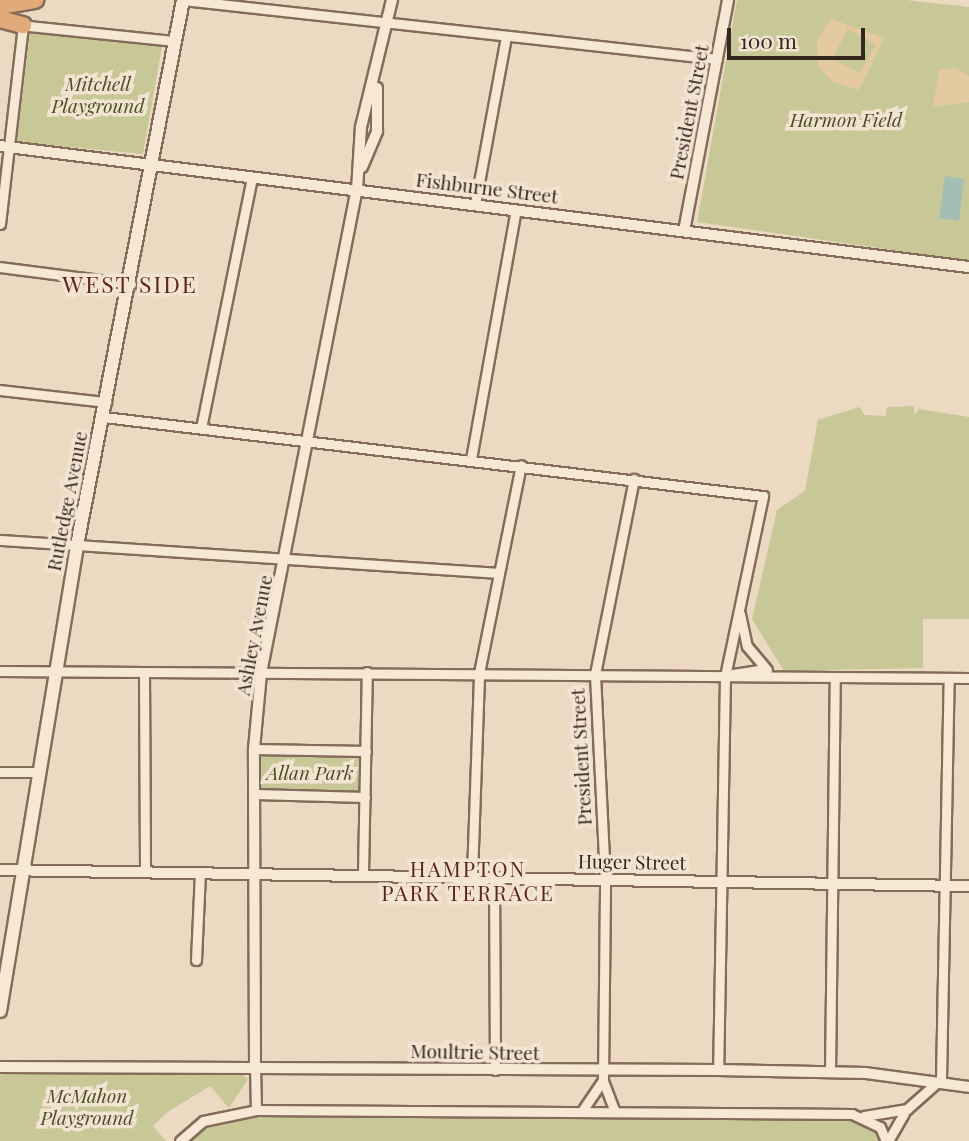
<!DOCTYPE html>
<style>
body{margin:0}
#map{position:relative;width:969px;height:1141px;overflow:hidden;background:#ebd9c2;font-family:"Playfair Display",serif}
div>[style]{position:absolute}
[style*='--x']{left:calc(var(--x)*1px);top:calc(var(--y)*1px);width:calc(var(--w)*1px);rotate:calc(var(--a)*1deg)}
.green>*{inset:0;background:#c8c797}
.sand>*{inset:0;background:#e5caa1}
.water>*{inset:0;background:#a4beb3}
.roads{filter:drop-shadow(2px 0 #846b5a) drop-shadow(-2px 0 #846b5a) drop-shadow(0 2px #846b5a) drop-shadow(0 -2px #846b5a)}
.minor>*{height:9px;margin:-4.5px;padding:0 4.5px;transform-origin:4.5px;border-radius:4.5px;background:#f6e8d5}
.tertiary>*{height:10px;margin:-5px;padding:0 5px;transform-origin:5px;border-radius:5px;background:#f6e8d5}
.secondary>*{height:12px;margin:-6px;padding:0 6px;transform-origin:6px;border-radius:6px;background:#f6e8d5}
.trunk>*{height:16px;margin:-8px;padding:0 8px;transform-origin:8px;border-radius:8px;background:#e1aa7a}
span{translate:-50% -50%;white-space:nowrap;text-align:center;line-height:1.15;-webkit-text-stroke:7px #f3e4d1;paint-order:stroke}
.park-label{font-size:19px;color:#4b4f26;font-style:italic}
.street-label{font-size:19px;color:#34261e}
.neighbourhood-label{font-size:21px;color:#5e2420;letter-spacing:2px}
.quarter-label{font-size:23px;color:#5e2420;letter-spacing:2px}
.scale{position:absolute;left:727px;top:28px;width:138px;height:32px;box-sizing:border-box;border:4px solid #34261e;border-top:0;padding-left:9px;font-size:21px;line-height:24px;white-space:nowrap;color:#34261e;-webkit-text-stroke:5px #f3e4d1;paint-order:stroke}
</style>
<div id="map">
<div class="green">
<i style="clip-path:polygon(737px 0,906px 0,969px 7px,969px 261px,697px 222px)"></i>
<i style="clip-path:polygon(30px 33px,162px 46px,143px 154px,17px 142px)"></i>
<i style="clip-path:polygon(914px 406px,914px 415px,919px 409px,969px 417px,969px 619px,923px 619px,923px 668px,784px 671px,752px 619px,777px 510px,805px 491px,818px 420px,859px 407px,865px 415px,886px 416px,887px 407px)"></i>
<i style="clip-path:polygon(257px 752px,363px 754px,362px 794px,258px 792px)"></i>
<i style="clip-path:polygon(7px 1072px,242px 1074px,248px 1079px,229px 1108px,210px 1086px,166px 1113px,153px 1126px,166px 1141px,0 1141px,0 1075px)"></i>
<i style="clip-path:polygon(256px 1113px,850px 1119px,873px 1127px,881px 1141px,185px 1141px,204px 1125px)"></i>
</div>
<div class="sand">
<i style="clip-path:polygon(evenodd,831px 19px,884px 38px,859px 90px,833px 82px,818px 66px,817px 40px,831px 19px,848px 29px,876px 45px,860px 73px,832px 59px,848px 29px)"></i>
<i style="clip-path:polygon(956px 68px,969px 76px,969px 102px,933px 107px,939px 70px)"></i>
</div>
<div class="water">
<i style="clip-path:polygon(945px 176px,964px 179px,959px 221px,939px 218px)"></i>
</div>
<div class="roads">
<div class="minor">
<i style="--x:183;--y:0;--w:537;--a:6.3"></i>
<i style="--x:19;--y:25;--w:157;--a:5.9"></i>
<i style="--x:475;--y:204;--w:170;--a:-79.5"></i>
<i style="--x:0;--y:224;--w:200;--a:-83.4"></i>
<i style="--x:0;--y:267;--w:132;--a:7.4"></i>
<i style="--x:0;--y:390;--w:107;--a:6.5"></i>
<i style="--x:104;--y:417;--w:664;--a:6.84"></i>
<i style="--x:763;--y:496;--w:185;--a:101.9"></i>
<i style="--x:725;--y:677;--w:393;--a:91"></i>
<i style="--x:201;--y:428;--w:256;--a:-78.5"></i>
<i style="--x:471;--y:459;--w:253;--a:-79.8"></i>
<i style="--x:0;--y:540;--w:500;--a:3.78"></i>
<i style="--x:740;--y:614;--w:33;--a:78"></i>
<i style="--x:747;--y:646;--w:31;--a:50"></i>
<i style="--x:0;--y:671;--w:969;--a:0.41"></i>
<i style="--x:144;--y:673;--w:199;--a:89.7"></i>
<i style="--x:733;--y:674;--w:31;--a:-9"></i>
<i style="--x:254;--y:749;--w:112;--a:1"></i>
<i style="--x:0;--y:772;--w:37;--a:0"></i>
<i style="--x:255;--y:794;--w:110;--a:1.6"></i>
<i style="--x:363;--y:873;--w:201;--a:-88.9"></i>
<i style="--x:472;--y:876;--w:203;--a:-88"></i>
<i style="--x:479;--y:673;--w:212;--a:-78.6"></i>
<i style="--x:494;--y:876;--w:194;--a:89.7"></i>
<i style="--x:196;--y:960;--w:88;--a:-87.4"></i>
<i style="--x:255;--y:1066;--w:44;--a:88.7"></i>
<i style="--x:830;--y:1072;--w:394;--a:-89.3"></i>
<i style="--x:582;--y:1111;--w:36;--a:-56"></i>
<i style="--x:615;--y:1112;--w:34;--a:-111"></i>
<i style="--x:603;--y:1080;--w:201;--a:-89.4"></i>
<i style="--x:605;--y:879;--w:205;--a:-92.8"></i>
<i style="--x:595;--y:674;--w:199;--a:-78.7"></i>
<i style="--x:864;--y:1116;--w:44;--a:-9.2"></i>
<i style="--x:907;--y:1109;--w:45;--a:-41.4"></i>
<i style="--x:941;--y:1079;--w:401;--a:-88.9"></i>
<i style="--x:180;--y:1141;--w:30;--a:-41"></i>
<i style="--x:203;--y:1121;--w:54;--a:-11.7"></i>
<i style="--x:256;--y:1110;--w:596;--a:0.38"></i>
<i style="--x:852;--y:1114;--w:31;--a:25"></i>
<i style="--x:880;--y:1127;--w:15;--a:67"></i>
<i style="--x:888;--y:1141;--w:32;--a:-60"></i>
</div>
<div class="tertiary">
<i style="--x:0;--y:146;--w:977;--a:7.12"></i>
<i style="--x:362;--y:167;--w:39;--a:-67"></i>
<i style="--x:377;--y:131;--w:43;--a:-90"></i>
<i style="--x:684;--y:231;--w:235;--a:-79.2"></i>
<i style="--x:0;--y:870;--w:969;--a:0.95"></i>
<i style="--x:255;--y:1066;--w:317;--a:-90.2"></i>
<i style="--x:254;--y:749;--w:76;--a:-84.7"></i>
<i style="--x:261;--y:673;--w:492;--a:-78.8"></i>
<i style="--x:357;--y:190;--w:63;--a:-86.4"></i>
<i style="--x:361;--y:127;--w:131;--a:-76.3"></i>
<i style="--x:0;--y:1067;--w:718;--a:0.24"></i>
<i style="--x:718;--y:1070;--w:148;--a:1.2"></i>
<i style="--x:866;--y:1073;--w:104;--a:7.7"></i>
</div>
<div class="secondary">
<i style="--x:0;--y:1011;--w:472;--a:-80.6"></i>
<i style="--x:77;--y:545;--w:555;--a:-78.99"></i>
</div>
<div class="trunk">
<i style="--x:0;--y:6;--w:36;--a:-10"></i>
<i style="--x:0;--y:19;--w:24;--a:15"></i>
</div>
</div>
<div class="park-label">
<span style="left:98px;top:95px">Mitchell<br>Playground</span>
<span style="left:846px;top:120px">Harmon Field</span>
<span style="left:310px;top:773px">Allan Park</span>
<span style="left:87px;top:1107px">McMahon<br>Playground</span>
</div>
<div class="street-label">
<span style="left:689px;top:112px;rotate:-79deg">President Street</span>
<span style="left:487px;top:188px;rotate:7deg">Fishburne Street</span>
<span style="left:67px;top:501px;rotate:-79deg">Rutledge Avenue</span>
<span style="left:254px;top:635px;rotate:-79deg">Ashley Avenue</span>
<span style="left:581px;top:757px;rotate:-93deg">President Street</span>
<span style="left:632px;top:862px;rotate:1deg">Huger Street</span>
<span style="left:475px;top:1052px;rotate:1deg">Moultrie Street</span>
</div>
<div class="neighbourhood-label">
<span style="left:468px;top:880px">HAMPTON<br>PARK TERRACE</span>
</div>
<div class="quarter-label">
<span style="left:130px;top:284px">WEST SIDE</span>
</div>
<div class="scale">100 m</div>
</div>
